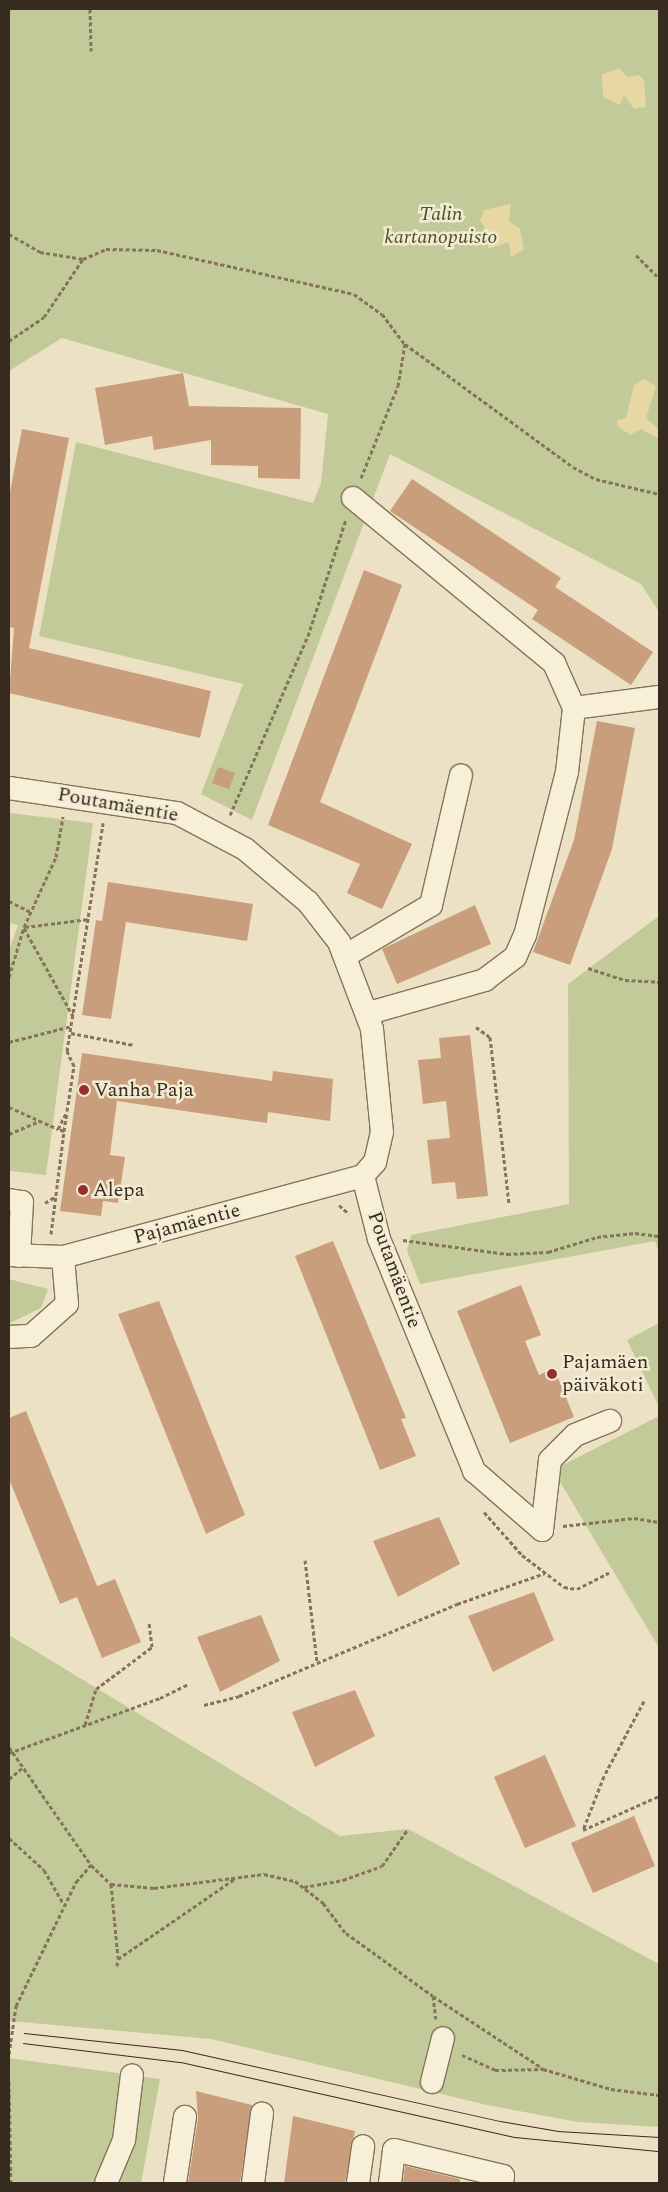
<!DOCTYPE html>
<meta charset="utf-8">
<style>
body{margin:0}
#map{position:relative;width:668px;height:2192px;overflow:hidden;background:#ece1c4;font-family:Spectral,serif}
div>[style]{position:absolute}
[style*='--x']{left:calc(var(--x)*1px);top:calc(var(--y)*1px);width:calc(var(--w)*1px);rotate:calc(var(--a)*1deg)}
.green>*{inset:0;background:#c3ca99}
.sand>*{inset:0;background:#e7d7a3}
.building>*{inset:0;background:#c99e7c}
.path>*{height:3px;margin-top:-1.5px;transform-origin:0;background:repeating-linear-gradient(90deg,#86735b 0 4px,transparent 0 6.5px)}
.roads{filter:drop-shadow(1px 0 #86735b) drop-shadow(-1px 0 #86735b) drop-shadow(0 1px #86735b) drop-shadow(0 -1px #86735b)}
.minor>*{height:22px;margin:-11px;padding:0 11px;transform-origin:11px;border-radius:11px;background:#f7efd7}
.tram>*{height:1px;margin:-0.5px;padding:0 0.5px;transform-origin:0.5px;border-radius:0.5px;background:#372b1f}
.dots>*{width:14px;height:14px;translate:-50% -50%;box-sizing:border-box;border:2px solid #f4ebd4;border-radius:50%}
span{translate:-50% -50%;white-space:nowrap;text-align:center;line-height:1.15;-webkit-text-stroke:5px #f4ebd4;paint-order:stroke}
.park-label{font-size:20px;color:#465226;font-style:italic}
.street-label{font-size:20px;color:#372b1f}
.poi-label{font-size:20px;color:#372b1f}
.left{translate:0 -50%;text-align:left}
.frame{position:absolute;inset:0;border:10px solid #372b1f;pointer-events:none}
</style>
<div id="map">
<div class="green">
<i style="clip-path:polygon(9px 9px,659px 9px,659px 612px,641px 584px,390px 454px,252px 820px,201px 794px,243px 684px,39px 636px,76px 442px,313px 503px,321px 483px,328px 414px,62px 338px,9px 371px)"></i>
<i style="clip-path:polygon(9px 813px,93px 823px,46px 1175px,9px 1171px,9px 950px,18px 925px,9px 923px)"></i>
<i style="clip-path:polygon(659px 916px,659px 1254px,655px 1241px,420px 1284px,407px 1251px,411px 1235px,569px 1204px,568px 984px)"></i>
<i style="clip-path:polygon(9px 1279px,48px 1289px,41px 1308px,10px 1323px)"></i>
<i style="clip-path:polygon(659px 1323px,659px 1407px,627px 1340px)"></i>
<i style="clip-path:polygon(659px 1416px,659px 1648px,553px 1470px)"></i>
<i style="clip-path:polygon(9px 1635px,340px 1836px,408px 1829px,659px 1964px,659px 2127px,578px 2122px,487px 2105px,211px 2039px,9px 2021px)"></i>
<i style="clip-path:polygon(9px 2058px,160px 2079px,141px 2183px,9px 2183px)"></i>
</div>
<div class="sand">
<i style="clip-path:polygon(619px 68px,628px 77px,639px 75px,644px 80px,646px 107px,634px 109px,624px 95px,620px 105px,603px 97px,602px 75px)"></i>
<i style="clip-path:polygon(511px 204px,509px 221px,520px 229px,524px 250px,511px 257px,509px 242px,488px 249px,488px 232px,480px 221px,484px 210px)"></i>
<i style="clip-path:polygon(644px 379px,656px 386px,646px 418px,659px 430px,659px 439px,641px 429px,630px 435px,617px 426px,618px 420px,626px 418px,634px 385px)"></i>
</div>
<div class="building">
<i style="clip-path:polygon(183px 373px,189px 406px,301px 408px,300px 479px,258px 478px,258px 466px,211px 465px,211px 440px,154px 450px,152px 436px,105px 445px,95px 388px)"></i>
<i style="clip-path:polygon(22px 429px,69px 438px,29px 648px,211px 691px,200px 738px,9px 693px,14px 628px,9px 627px,9px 497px)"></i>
<i style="clip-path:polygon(412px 479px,561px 578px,555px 587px,653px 652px,631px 685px,532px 619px,538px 610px,390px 511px)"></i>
<i style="clip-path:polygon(364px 570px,402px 585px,320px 802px,412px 844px,382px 909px,347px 893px,360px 864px,268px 825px)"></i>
<i style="clip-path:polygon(597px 721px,635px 728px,612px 849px,570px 965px,533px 952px,574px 840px)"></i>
<i style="clip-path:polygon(218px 767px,235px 773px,229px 789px,212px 783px)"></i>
<i style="clip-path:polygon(108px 882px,253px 904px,247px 941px,126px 922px,111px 1019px,82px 1015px,96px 920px,102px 921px)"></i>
<i style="clip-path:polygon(475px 905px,491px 944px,397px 984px,382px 949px)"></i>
<i style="clip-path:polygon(470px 1035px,488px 1196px,457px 1199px,455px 1182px,432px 1184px,427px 1140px,450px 1138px,446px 1101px,423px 1104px,418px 1060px,441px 1058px,439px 1038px)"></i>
<i style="clip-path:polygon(82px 1053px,272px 1081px,273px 1071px,333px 1079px,330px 1121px,268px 1112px,267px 1123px,117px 1101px,110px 1155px,125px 1157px,118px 1203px,103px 1201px,101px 1216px,60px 1211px)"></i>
<i style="clip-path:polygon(333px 1241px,406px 1418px,401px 1419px,416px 1456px,380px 1470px,295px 1256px)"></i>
<i style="clip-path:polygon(521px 1285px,541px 1335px,525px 1341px,539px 1375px,554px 1368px,574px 1417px,510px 1443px,457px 1311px)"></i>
<i style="clip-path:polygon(159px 1301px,245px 1515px,206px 1534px,118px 1314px)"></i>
<i style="clip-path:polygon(26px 1411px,97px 1586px,115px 1579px,141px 1642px,102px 1658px,77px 1597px,60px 1604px,9px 1479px,9px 1418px)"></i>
<i style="clip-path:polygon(439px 1517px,460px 1564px,398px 1597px,373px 1541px)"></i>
<i style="clip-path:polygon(534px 1592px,554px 1640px,493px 1672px,468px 1616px)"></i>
<i style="clip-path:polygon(261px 1615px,280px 1661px,220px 1692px,197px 1637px)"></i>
<i style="clip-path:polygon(355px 1690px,375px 1736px,315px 1767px,292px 1712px)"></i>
<i style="clip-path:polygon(545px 1755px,576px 1826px,525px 1848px,494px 1777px)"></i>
<i style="clip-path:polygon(634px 1816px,655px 1866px,593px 1893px,571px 1843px)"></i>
<i style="clip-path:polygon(196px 2091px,252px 2105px,240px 2183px,188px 2183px,198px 2119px)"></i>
<i style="clip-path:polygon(293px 2116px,355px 2131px,345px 2183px,284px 2183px)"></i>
<i style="clip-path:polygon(405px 2166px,460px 2179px,460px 2183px,403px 2183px)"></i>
</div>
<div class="path">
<i style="--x:90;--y:9;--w:42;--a:88.6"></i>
<i style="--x:9;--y:234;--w:36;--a:30"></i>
<i style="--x:40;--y:252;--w:44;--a:9.2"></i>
<i style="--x:636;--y:255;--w:33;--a:45"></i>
<i style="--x:9;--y:341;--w:42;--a:-34.4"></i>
<i style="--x:44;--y:317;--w:70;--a:-56.1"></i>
<i style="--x:83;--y:259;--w:25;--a:-23"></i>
<i style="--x:106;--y:249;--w:51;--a:1.1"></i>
<i style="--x:157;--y:250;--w:202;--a:12.6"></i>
<i style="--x:354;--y:294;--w:34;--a:36"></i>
<i style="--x:382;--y:314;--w:38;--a:53"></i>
<i style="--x:405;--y:344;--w:208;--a:36.2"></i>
<i style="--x:573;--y:467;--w:26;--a:28"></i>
<i style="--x:596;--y:479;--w:65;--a:13.4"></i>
<i style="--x:361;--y:478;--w:99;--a:-68.1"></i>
<i style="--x:398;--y:386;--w:43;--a:-80.5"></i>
<i style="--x:230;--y:815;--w:195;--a:-66.5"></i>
<i style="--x:308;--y:636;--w:123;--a:-72"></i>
<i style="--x:9;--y:901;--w:25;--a:27"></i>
<i style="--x:25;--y:927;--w:64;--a:-7.2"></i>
<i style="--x:24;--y:928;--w:101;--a:60.9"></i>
<i style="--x:588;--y:968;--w:39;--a:18"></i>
<i style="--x:625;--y:980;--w:34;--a:3"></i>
<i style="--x:9;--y:977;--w:52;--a:-73.3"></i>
<i style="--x:24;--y:927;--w:77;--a:-65.4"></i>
<i style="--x:56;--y:857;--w:41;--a:-80.1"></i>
<i style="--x:476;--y:1027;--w:17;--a:36"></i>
<i style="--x:490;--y:1037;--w:167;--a:83.5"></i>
<i style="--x:71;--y:1033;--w:64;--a:10.8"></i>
<i style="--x:9;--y:1042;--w:65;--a:-14.3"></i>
<i style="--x:9;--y:1107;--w:54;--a:24.2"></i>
<i style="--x:64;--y:1131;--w:19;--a:-81"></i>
<i style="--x:9;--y:1134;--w:34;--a:-23"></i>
<i style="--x:45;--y:1203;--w:13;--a:-32"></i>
<i style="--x:339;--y:1205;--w:13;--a:42"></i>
<i style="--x:51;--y:1234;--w:104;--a:-82.8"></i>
<i style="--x:64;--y:1131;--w:6;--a:-162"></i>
<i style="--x:58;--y:1129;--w:20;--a:-63"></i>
<i style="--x:67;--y:1111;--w:46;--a:-81.2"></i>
<i style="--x:74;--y:1066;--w:17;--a:-115"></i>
<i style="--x:67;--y:1051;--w:231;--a:-81"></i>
<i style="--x:403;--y:1240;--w:105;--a:7.7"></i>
<i style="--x:507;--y:1254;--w:41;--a:-2.8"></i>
<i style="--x:548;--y:1252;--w:51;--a:-17"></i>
<i style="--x:597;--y:1237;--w:38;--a:-6"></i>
<i style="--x:635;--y:1233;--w:24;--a:7"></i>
<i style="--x:484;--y:1512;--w:57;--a:48.5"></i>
<i style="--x:522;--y:1555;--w:53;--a:37.3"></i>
<i style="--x:564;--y:1587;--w:13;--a:9"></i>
<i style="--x:577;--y:1589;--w:36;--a:-27"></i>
<i style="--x:563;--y:1526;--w:71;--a:-6.4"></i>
<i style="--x:634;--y:1518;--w:25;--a:9"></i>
<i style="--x:305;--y:1560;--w:103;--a:83.3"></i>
<i style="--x:644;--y:1701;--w:85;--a:118.1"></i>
<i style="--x:604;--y:1776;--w:58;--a:111.3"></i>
<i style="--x:583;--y:1830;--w:83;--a:-24.1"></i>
<i style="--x:204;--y:1705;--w:36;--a:-14"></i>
<i style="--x:239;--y:1696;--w:237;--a:-22.9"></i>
<i style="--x:457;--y:1604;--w:93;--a:-19.4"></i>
<i style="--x:85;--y:1725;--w:38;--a:-73"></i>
<i style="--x:96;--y:1689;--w:70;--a:-36.9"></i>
<i style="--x:152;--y:1647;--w:24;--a:-97"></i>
<i style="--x:9;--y:1747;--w:144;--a:55.2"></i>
<i style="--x:91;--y:1865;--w:28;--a:44"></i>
<i style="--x:111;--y:1884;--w:43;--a:5.3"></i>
<i style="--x:154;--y:1888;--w:111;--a:-7.3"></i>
<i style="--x:264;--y:1874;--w:32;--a:13"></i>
<i style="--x:295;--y:1881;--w:36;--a:38"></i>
<i style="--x:323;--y:1903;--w:38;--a:53"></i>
<i style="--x:346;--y:1933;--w:107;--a:35.9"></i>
<i style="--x:433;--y:1996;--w:23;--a:83"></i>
<i style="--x:9;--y:1753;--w:161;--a:-20"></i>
<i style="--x:160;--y:1698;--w:32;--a:-26"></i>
<i style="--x:9;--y:1779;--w:17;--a:-40"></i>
<i style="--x:9;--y:1838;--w:47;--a:42.4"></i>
<i style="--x:44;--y:1870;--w:39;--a:60"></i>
<i style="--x:111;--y:1884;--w:74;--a:84.6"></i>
<i style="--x:304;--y:1887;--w:40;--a:-10"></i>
<i style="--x:343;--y:1880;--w:41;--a:-19.7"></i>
<i style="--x:382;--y:1866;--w:45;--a:-54.9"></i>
<i style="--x:117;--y:1966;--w:7;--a:-82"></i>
<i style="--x:118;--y:1959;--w:143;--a:-34.5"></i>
<i style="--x:433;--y:1996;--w:131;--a:33.4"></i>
<i style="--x:9;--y:2054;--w:49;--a:-81.7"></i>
<i style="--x:16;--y:2006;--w:138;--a:-64.2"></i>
<i style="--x:76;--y:1882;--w:23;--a:-49"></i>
<i style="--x:462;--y:2055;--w:36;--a:24"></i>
<i style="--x:495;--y:2070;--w:48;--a:-1.2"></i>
<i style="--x:543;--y:2069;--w:71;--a:16.4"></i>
<i style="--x:611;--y:2089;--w:48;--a:7.1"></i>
<i style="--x:9;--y:2082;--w:101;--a:88.9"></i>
</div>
<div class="roads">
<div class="minor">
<i style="--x:353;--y:498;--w:260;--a:39.4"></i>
<i style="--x:554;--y:663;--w:49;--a:66"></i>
<i style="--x:574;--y:708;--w:64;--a:96.2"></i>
<i style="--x:567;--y:772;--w:168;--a:104.4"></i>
<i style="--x:525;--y:935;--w:24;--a:114"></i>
<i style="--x:515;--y:957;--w:38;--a:143"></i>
<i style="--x:485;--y:980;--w:121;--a:164.1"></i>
<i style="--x:574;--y:708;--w:86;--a:-7.4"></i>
<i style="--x:9;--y:788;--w:170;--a:8.5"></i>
<i style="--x:177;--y:813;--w:77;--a:27.9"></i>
<i style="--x:245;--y:849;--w:82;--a:40.1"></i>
<i style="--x:308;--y:902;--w:51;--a:52.2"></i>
<i style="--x:339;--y:942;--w:93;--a:69.2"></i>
<i style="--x:372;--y:1029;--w:103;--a:84.5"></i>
<i style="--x:382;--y:1132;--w:31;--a:103"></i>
<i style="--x:375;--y:1162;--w:18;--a:131"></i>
<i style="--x:345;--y:956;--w:100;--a:-30.7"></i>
<i style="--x:431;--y:905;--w:133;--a:-77"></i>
<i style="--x:363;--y:1176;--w:65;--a:75.7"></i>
<i style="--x:379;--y:1239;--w:251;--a:67.7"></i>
<i style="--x:474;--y:1471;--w:90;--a:40.9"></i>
<i style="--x:9;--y:1200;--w:13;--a:9"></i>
<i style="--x:22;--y:1202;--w:54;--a:93.2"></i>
<i style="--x:9;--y:1255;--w:54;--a:2.1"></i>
<i style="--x:63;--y:1257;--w:311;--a:-15.1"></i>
<i style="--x:9;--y:1337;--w:22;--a:-3"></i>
<i style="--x:31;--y:1336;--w:48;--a:-41.6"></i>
<i style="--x:67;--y:1304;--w:47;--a:-94.9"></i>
<i style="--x:542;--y:1530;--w:70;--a:-83.5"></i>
<i style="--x:550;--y:1460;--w:35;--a:-45"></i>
<i style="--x:575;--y:1435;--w:38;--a:-22"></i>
<i style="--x:432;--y:2082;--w:45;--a:-76"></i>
<i style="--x:106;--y:2183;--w:47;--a:-67.3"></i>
<i style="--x:124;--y:2140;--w:65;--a:-83"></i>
<i style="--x:175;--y:2183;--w:67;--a:-81.4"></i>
<i style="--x:253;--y:2183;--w:70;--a:-82.6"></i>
<i style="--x:358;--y:2183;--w:37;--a:-82"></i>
<i style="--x:390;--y:2183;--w:33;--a:-83"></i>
<i style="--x:394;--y:2150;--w:112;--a:13.4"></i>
<i style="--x:503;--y:2176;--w:7;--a:98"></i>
</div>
</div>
<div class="tram">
<i style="--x:24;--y:2033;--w:159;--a:6.1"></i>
<i style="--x:182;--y:2050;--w:326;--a:12.6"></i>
<i style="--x:500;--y:2121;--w:59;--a:9.8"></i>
<i style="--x:558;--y:2131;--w:101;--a:3.4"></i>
<i style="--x:23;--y:2043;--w:159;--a:6.9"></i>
<i style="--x:181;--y:2062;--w:342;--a:12.7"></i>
<i style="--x:515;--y:2137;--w:145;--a:5.6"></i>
</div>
<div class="dots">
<i style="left:84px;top:1090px;background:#93302e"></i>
<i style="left:83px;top:1190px;background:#93302e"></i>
<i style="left:552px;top:1374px;background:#93302e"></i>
</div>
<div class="park-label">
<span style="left:441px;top:226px">Talin<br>kartanopuisto</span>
</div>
<div class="street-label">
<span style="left:118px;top:805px;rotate:10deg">Poutamäentie</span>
<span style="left:187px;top:1224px;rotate:-15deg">Pajamäentie</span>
<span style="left:394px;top:1270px;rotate:70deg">Poutamäentie</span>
</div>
<div class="poi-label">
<span class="left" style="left:94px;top:1090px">Vanha Paja</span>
<span class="left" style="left:93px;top:1190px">Alepa</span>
<span class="left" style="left:562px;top:1374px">Pajamäen<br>päiväkoti</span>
</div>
<div class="frame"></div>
</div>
